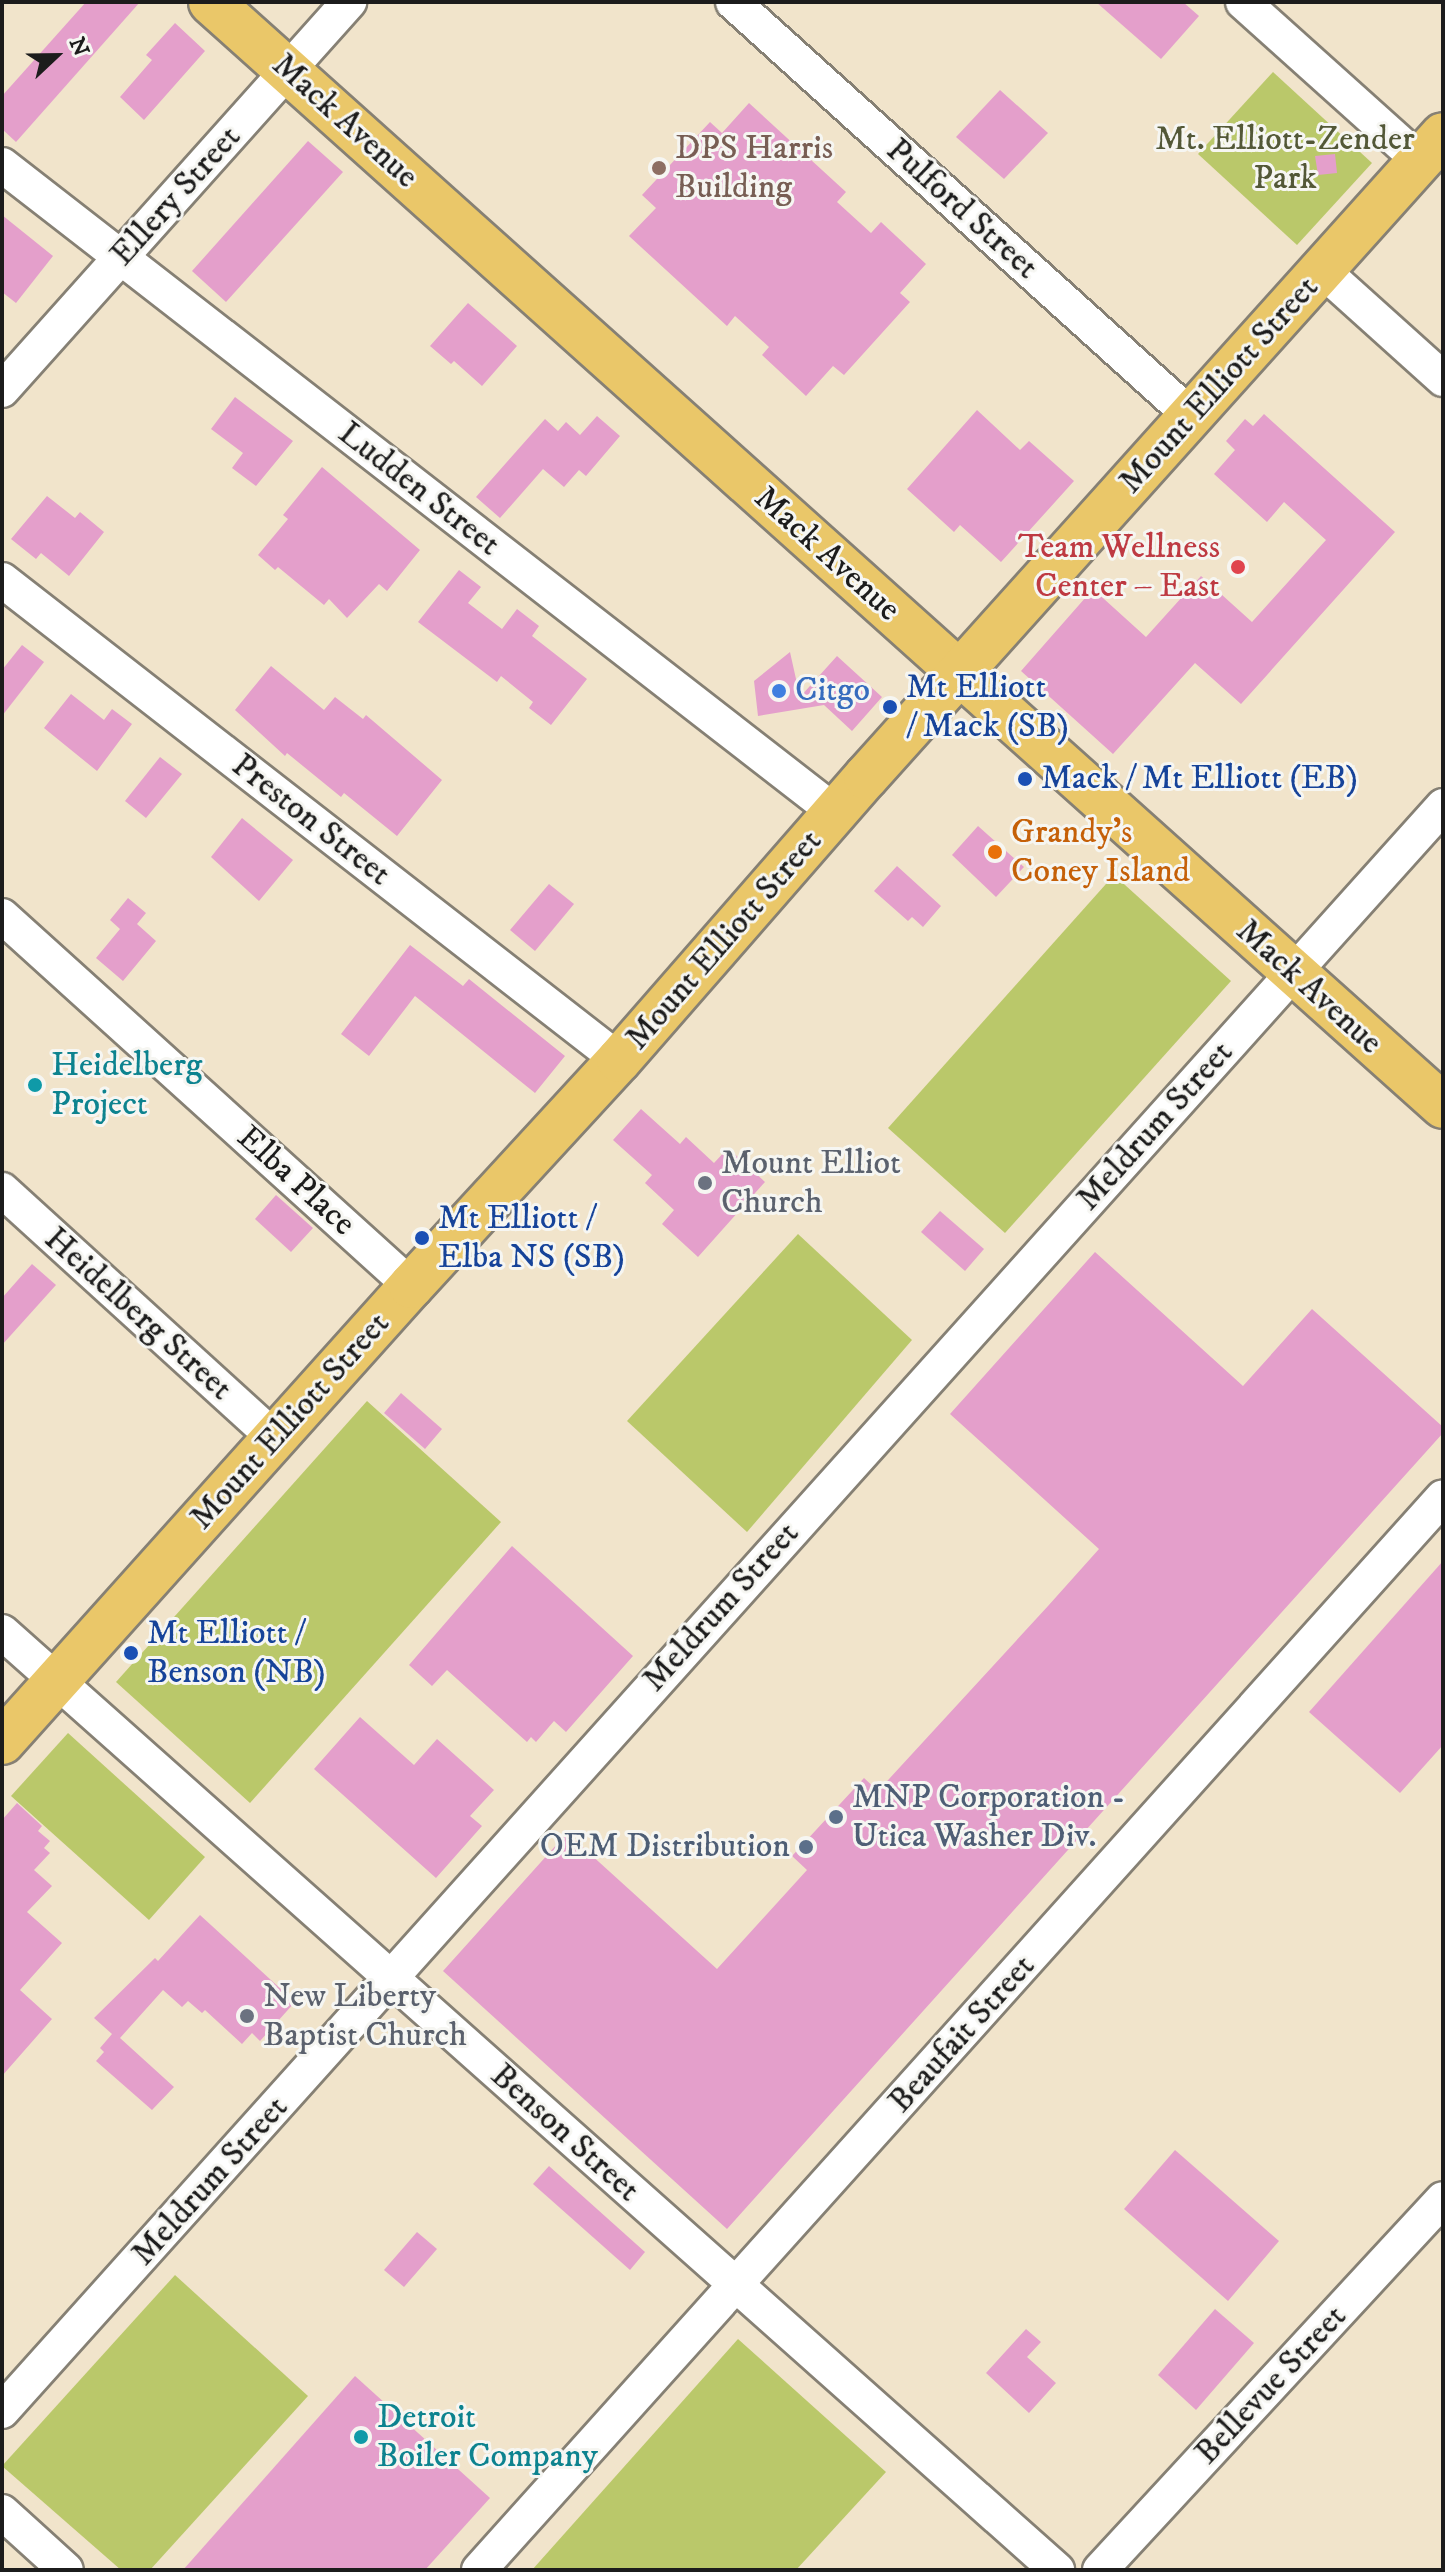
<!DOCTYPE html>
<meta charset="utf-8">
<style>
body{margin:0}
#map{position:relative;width:1445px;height:2572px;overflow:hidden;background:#f1e4cb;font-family:"IM FELL DW Pica",serif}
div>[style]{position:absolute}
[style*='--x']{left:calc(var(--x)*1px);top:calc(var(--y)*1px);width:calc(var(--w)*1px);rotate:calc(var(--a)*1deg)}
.green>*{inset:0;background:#bac86a}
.building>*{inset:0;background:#e49fcb}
.roads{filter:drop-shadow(2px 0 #868074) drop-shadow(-2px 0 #868074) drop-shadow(0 2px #868074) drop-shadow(0 -2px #868074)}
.minor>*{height:34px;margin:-17px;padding:0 17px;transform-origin:17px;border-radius:17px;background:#fff}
.major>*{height:44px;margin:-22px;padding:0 22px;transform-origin:22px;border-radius:22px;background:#eac769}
.dots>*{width:22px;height:22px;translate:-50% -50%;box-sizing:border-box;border:4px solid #f6f6f2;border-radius:50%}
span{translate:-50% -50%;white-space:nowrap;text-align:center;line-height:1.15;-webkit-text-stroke:6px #f6f6f2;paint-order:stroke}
.street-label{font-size:34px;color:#1c1c1c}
.park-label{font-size:34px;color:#535837}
.education-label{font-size:34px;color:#785e54}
.left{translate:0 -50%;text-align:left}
.health-label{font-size:34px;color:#be3a42}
.right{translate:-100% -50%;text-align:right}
.transit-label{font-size:34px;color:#164399}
.shop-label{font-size:34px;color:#366cbe}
.food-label{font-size:34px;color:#c56008}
.culture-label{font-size:34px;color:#0d838f}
.worship-label{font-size:34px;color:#5b616d}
.service-label{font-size:34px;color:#4e5e75}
.frame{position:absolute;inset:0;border:4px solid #1c1c1c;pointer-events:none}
.north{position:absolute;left:16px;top:16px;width:80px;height:80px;-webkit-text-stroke:6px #f6f6f2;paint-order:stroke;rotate:68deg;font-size:22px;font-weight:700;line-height:32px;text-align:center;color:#1c1c1c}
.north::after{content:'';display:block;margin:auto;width:28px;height:36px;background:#1c1c1c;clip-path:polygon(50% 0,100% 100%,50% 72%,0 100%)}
</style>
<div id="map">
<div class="green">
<i style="clip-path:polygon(1273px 72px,1372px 163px,1297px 245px,1198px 154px)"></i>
<i style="clip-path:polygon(1114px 875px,1231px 981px,1005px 1233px,888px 1128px)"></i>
<i style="clip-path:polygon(798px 1234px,912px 1340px,747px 1532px,627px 1421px)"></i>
<i style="clip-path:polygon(367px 1401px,501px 1522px,250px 1803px,116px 1682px)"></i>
<i style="clip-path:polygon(68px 1733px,205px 1857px,149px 1920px,11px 1796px)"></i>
<i style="clip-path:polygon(175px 2275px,308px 2396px,150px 2570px,121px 2570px,2px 2466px)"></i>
<i style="clip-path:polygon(738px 2339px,886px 2472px,796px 2570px,532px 2570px)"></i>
</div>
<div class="building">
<i style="clip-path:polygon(86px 2px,140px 2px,16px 142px,2px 129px,2px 96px)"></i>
<i style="clip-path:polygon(1096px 2px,1183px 2px,1199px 16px,1161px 59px)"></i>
<i style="clip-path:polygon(175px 23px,205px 51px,144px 120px,120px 97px,152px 60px,146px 55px)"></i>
<i style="clip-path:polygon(1000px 90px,1048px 133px,1004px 179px,956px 137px)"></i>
<i style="clip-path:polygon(749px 103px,846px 192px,837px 202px,871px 233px,881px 222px,926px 264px,900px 293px,910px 302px,844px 375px,833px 366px,806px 396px,762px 355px,769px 347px,735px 316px,727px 326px,629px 236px,656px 208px,642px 195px,710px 122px,722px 133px)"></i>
<i style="clip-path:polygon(308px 141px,343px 172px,226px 302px,192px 271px)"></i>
<i style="clip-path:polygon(1335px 154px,1337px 173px,1318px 175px,1315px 156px)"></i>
<i style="clip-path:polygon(2px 215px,53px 256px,16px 303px,2px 292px)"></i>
<i style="clip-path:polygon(468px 303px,517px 346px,482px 386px,454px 361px,451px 364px,430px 346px)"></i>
<i style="clip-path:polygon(235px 397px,293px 441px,256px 486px,232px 468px,243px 453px,211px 429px)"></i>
<i style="clip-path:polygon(977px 410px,1020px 450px,1029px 441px,1074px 481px,1001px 562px,960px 525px,954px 532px,907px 489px)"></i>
<i style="clip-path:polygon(1264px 414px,1395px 532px,1241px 704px,1195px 663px,1113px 754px,1021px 671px,1093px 589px,1146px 637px,1201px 576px,1252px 622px,1326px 540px,1284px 502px,1267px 522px,1214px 474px,1235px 450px,1226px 441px,1245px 419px,1253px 426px)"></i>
<i style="clip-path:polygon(597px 416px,620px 436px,586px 476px,579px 470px,564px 487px,543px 469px,500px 518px,476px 497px,545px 419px,558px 431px,566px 422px,580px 435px)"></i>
<i style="clip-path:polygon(322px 467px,420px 550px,387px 591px,379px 584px,347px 618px,329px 599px,324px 605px,278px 567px,275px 570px,258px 555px,288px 519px,283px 515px)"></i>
<i style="clip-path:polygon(47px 496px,75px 518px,80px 512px,104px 532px,69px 576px,41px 553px,36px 559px,11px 539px)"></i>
<i style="clip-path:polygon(459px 570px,481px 587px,468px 603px,502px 629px,517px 609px,539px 626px,532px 636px,587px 679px,551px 725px,529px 708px,533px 702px,501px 676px,497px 682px,418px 622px)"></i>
<i style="clip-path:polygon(22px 645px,44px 662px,2px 716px,2px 670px)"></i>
<i style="clip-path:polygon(790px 652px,800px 697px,837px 656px,882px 697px,852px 731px,824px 705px,758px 716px,754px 681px)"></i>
<i style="clip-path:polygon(271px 666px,324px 710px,335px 697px,363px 719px,366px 715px,442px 780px,397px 836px,344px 793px,341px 797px,287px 753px,285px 756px,235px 710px)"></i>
<i style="clip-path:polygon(71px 694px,104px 720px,112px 709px,132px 724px,97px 771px,44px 728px)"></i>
<i style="clip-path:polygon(160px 757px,182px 774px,146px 818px,125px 801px)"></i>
<i style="clip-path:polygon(242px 818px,293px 860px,259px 901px,211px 857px)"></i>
<i style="clip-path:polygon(978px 826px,1024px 867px,996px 897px,952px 855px)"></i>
<i style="clip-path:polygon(897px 866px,941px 906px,923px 927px,912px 917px,908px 921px,874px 891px)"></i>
<i style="clip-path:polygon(549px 884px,574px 904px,535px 951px,510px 930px)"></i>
<i style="clip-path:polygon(128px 898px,146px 913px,137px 924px,156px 941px,123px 981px,96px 958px,120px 929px,110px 920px)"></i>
<i style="clip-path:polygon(410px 945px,463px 986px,469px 979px,565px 1056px,535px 1093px,415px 996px,369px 1056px,341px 1034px)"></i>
<i style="clip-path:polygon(641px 1109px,680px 1144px,686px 1137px,714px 1163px,728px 1148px,765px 1182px,698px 1257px,662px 1224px,674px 1210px,645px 1183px,652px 1175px,613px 1140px)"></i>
<i style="clip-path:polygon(276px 1195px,313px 1228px,291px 1252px,255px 1219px)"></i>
<i style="clip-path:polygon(940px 1211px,984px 1249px,965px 1271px,921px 1232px)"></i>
<i style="clip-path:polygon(1095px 1252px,1243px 1386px,1312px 1309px,1443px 1427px,1443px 1433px,727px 2229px,443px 1971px,567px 1833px,717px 1969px,807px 1870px,792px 1856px,864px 1778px,878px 1791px,1048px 1606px,1099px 1549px,950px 1414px)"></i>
<i style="clip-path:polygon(32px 1264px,56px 1285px,2px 1345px,2px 1298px)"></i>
<i style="clip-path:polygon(401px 1393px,442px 1429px,425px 1449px,384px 1413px)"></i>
<i style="clip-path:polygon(512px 1546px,633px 1656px,566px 1732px,554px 1721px,536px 1742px,531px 1737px,527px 1742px,447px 1670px,432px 1686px,409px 1665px)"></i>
<i style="clip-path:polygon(1443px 1561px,1443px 1745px,1400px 1793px,1309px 1712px)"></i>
<i style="clip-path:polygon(360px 1717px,414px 1765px,437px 1739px,494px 1790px,470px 1816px,482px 1826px,436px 1878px,314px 1769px)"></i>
<i style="clip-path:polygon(17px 1803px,42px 1826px,38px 1831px,50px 1841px,44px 1848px,50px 1853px,34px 1870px,52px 1886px,27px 1912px,62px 1943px,20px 1990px,52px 2019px,2px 2076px,2px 1820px)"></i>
<i style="clip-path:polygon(200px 1915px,295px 2002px,260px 2041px,252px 2033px,242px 2044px,205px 2010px,202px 2013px,188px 2001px,182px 2007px,163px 1990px,120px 2038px,174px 2087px,152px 2110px,96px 2061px,104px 2052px,100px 2048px,112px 2034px,94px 2018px,155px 1958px,158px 1961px)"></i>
<i style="clip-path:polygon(1175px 2150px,1279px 2241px,1228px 2301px,1124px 2209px)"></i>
<i style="clip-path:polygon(549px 2166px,645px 2252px,630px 2270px,533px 2184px)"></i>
<i style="clip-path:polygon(417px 2232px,437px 2249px,404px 2287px,384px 2270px)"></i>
<i style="clip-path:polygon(1215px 2309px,1254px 2343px,1196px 2410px,1158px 2375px)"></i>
<i style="clip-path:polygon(1026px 2329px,1041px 2342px,1027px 2357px,1056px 2383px,1029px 2413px,986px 2373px)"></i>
<i style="clip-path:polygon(355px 2376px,490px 2498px,425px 2570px,183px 2570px)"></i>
</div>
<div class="roads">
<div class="minor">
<i style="--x:733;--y:2;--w:617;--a:42.11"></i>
<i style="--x:1243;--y:2;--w:238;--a:41.9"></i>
<i style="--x:2;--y:165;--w:1055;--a:37.84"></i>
<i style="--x:1322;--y:270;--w:163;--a:42"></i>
<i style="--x:2;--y:390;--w:521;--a:-48.19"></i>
<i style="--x:2;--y:580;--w:782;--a:37.88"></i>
<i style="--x:2;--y:916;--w:552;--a:42.13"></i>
<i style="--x:2;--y:1190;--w:369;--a:42.3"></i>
<i style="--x:2;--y:1632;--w:1412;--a:41.64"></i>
<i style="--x:2;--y:2411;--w:2157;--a:-48.08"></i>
<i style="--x:2;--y:2512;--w:86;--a:42.2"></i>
<i style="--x:479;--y:2570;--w:1442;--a:-48.06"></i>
<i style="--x:1100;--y:2570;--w:505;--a:-47.25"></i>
</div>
<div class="major">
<i style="--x:211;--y:2;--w:1654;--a:41.86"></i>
<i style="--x:2;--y:1742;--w:613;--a:-48.11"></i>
<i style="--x:411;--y:1286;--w:307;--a:-47.4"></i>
<i style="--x:619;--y:1060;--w:376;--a:-48.9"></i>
<i style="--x:866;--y:777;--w:863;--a:-48.05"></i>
</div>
</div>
<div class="dots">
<i style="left:659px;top:168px;background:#8d6e63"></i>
<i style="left:1238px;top:567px;background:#e0444e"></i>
<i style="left:779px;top:691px;background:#3f7fe0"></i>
<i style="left:890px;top:707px;background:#1a4fb4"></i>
<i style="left:1025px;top:779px;background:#1a4fb4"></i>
<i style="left:995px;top:852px;background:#e8710a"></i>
<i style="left:35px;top:1085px;background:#0f9aa8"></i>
<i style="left:705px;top:1183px;background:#6b7280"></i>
<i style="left:422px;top:1238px;background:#1a4fb4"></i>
<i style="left:131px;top:1653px;background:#1a4fb4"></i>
<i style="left:836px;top:1817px;background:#5c6f8a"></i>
<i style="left:806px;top:1847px;background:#5c6f8a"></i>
<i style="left:247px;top:2016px;background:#6b7280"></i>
<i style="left:361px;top:2437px;background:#0f9aa8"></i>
</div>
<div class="street-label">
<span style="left:345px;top:121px;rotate:42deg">Mack Avenue</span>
<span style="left:176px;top:196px;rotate:-48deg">Ellery Street</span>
<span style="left:962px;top:209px;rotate:42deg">Pulford Street</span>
<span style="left:1219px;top:385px;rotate:-48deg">Mount Elliott Street</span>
<span style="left:419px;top:489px;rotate:38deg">Ludden Street</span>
<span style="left:827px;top:554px;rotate:42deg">Mack Avenue</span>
<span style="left:311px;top:820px;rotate:38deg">Preston Street</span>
<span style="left:724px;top:940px;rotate:-49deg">Mount Elliott Street</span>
<span style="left:1309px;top:987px;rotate:42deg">Mack Avenue</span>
<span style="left:1155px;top:1126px;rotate:-48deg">Meldrum Street</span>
<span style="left:296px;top:1181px;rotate:42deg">Elba Place</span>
<span style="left:138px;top:1314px;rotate:42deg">Heidelberg Street</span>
<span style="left:290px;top:1421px;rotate:-48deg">Mount Elliott Street</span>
<span style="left:721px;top:1607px;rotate:-48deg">Meldrum Street</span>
<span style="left:962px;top:2034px;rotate:-48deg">Beaufait Street</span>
<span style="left:565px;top:2133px;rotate:42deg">Benson Street</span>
<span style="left:210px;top:2181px;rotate:-48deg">Meldrum Street</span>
<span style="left:1271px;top:2385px;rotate:-47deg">Bellevue Street</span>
</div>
<div class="park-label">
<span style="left:1285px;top:159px">Mt. Elliott-Zender<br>Park</span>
</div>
<div class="education-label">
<span class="left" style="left:675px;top:168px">DPS Harris<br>Building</span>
</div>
<div class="health-label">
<span class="right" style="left:1220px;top:567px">Team Wellness<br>Center – East</span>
</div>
<div class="transit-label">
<span class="left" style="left:906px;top:707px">Mt Elliott<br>/ Mack (SB)</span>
<span class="left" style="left:1041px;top:779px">Mack / Mt Elliott (EB)</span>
<span class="left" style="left:438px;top:1238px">Mt Elliott /<br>Elba NS (SB)</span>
<span class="left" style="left:147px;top:1653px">Mt Elliott /<br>Benson (NB)</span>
</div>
<div class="shop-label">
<span class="left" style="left:795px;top:691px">Citgo</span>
</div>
<div class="food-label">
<span class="left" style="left:1011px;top:852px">Grandy's<br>Coney Island</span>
</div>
<div class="culture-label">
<span class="left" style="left:51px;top:1085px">Heidelberg<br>Project</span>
<span class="left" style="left:377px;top:2437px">Detroit<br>Boiler Company</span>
</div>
<div class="worship-label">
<span class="left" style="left:721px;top:1183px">Mount Elliot<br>Church</span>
<span class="left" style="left:263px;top:2016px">New Liberty<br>Baptist Church</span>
</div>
<div class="service-label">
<span class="left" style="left:852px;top:1817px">MNP Corporation -<br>Utica Washer Div.</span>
<span class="right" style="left:790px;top:1847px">OEM Distribution</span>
</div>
<div class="frame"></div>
<div class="north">N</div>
</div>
